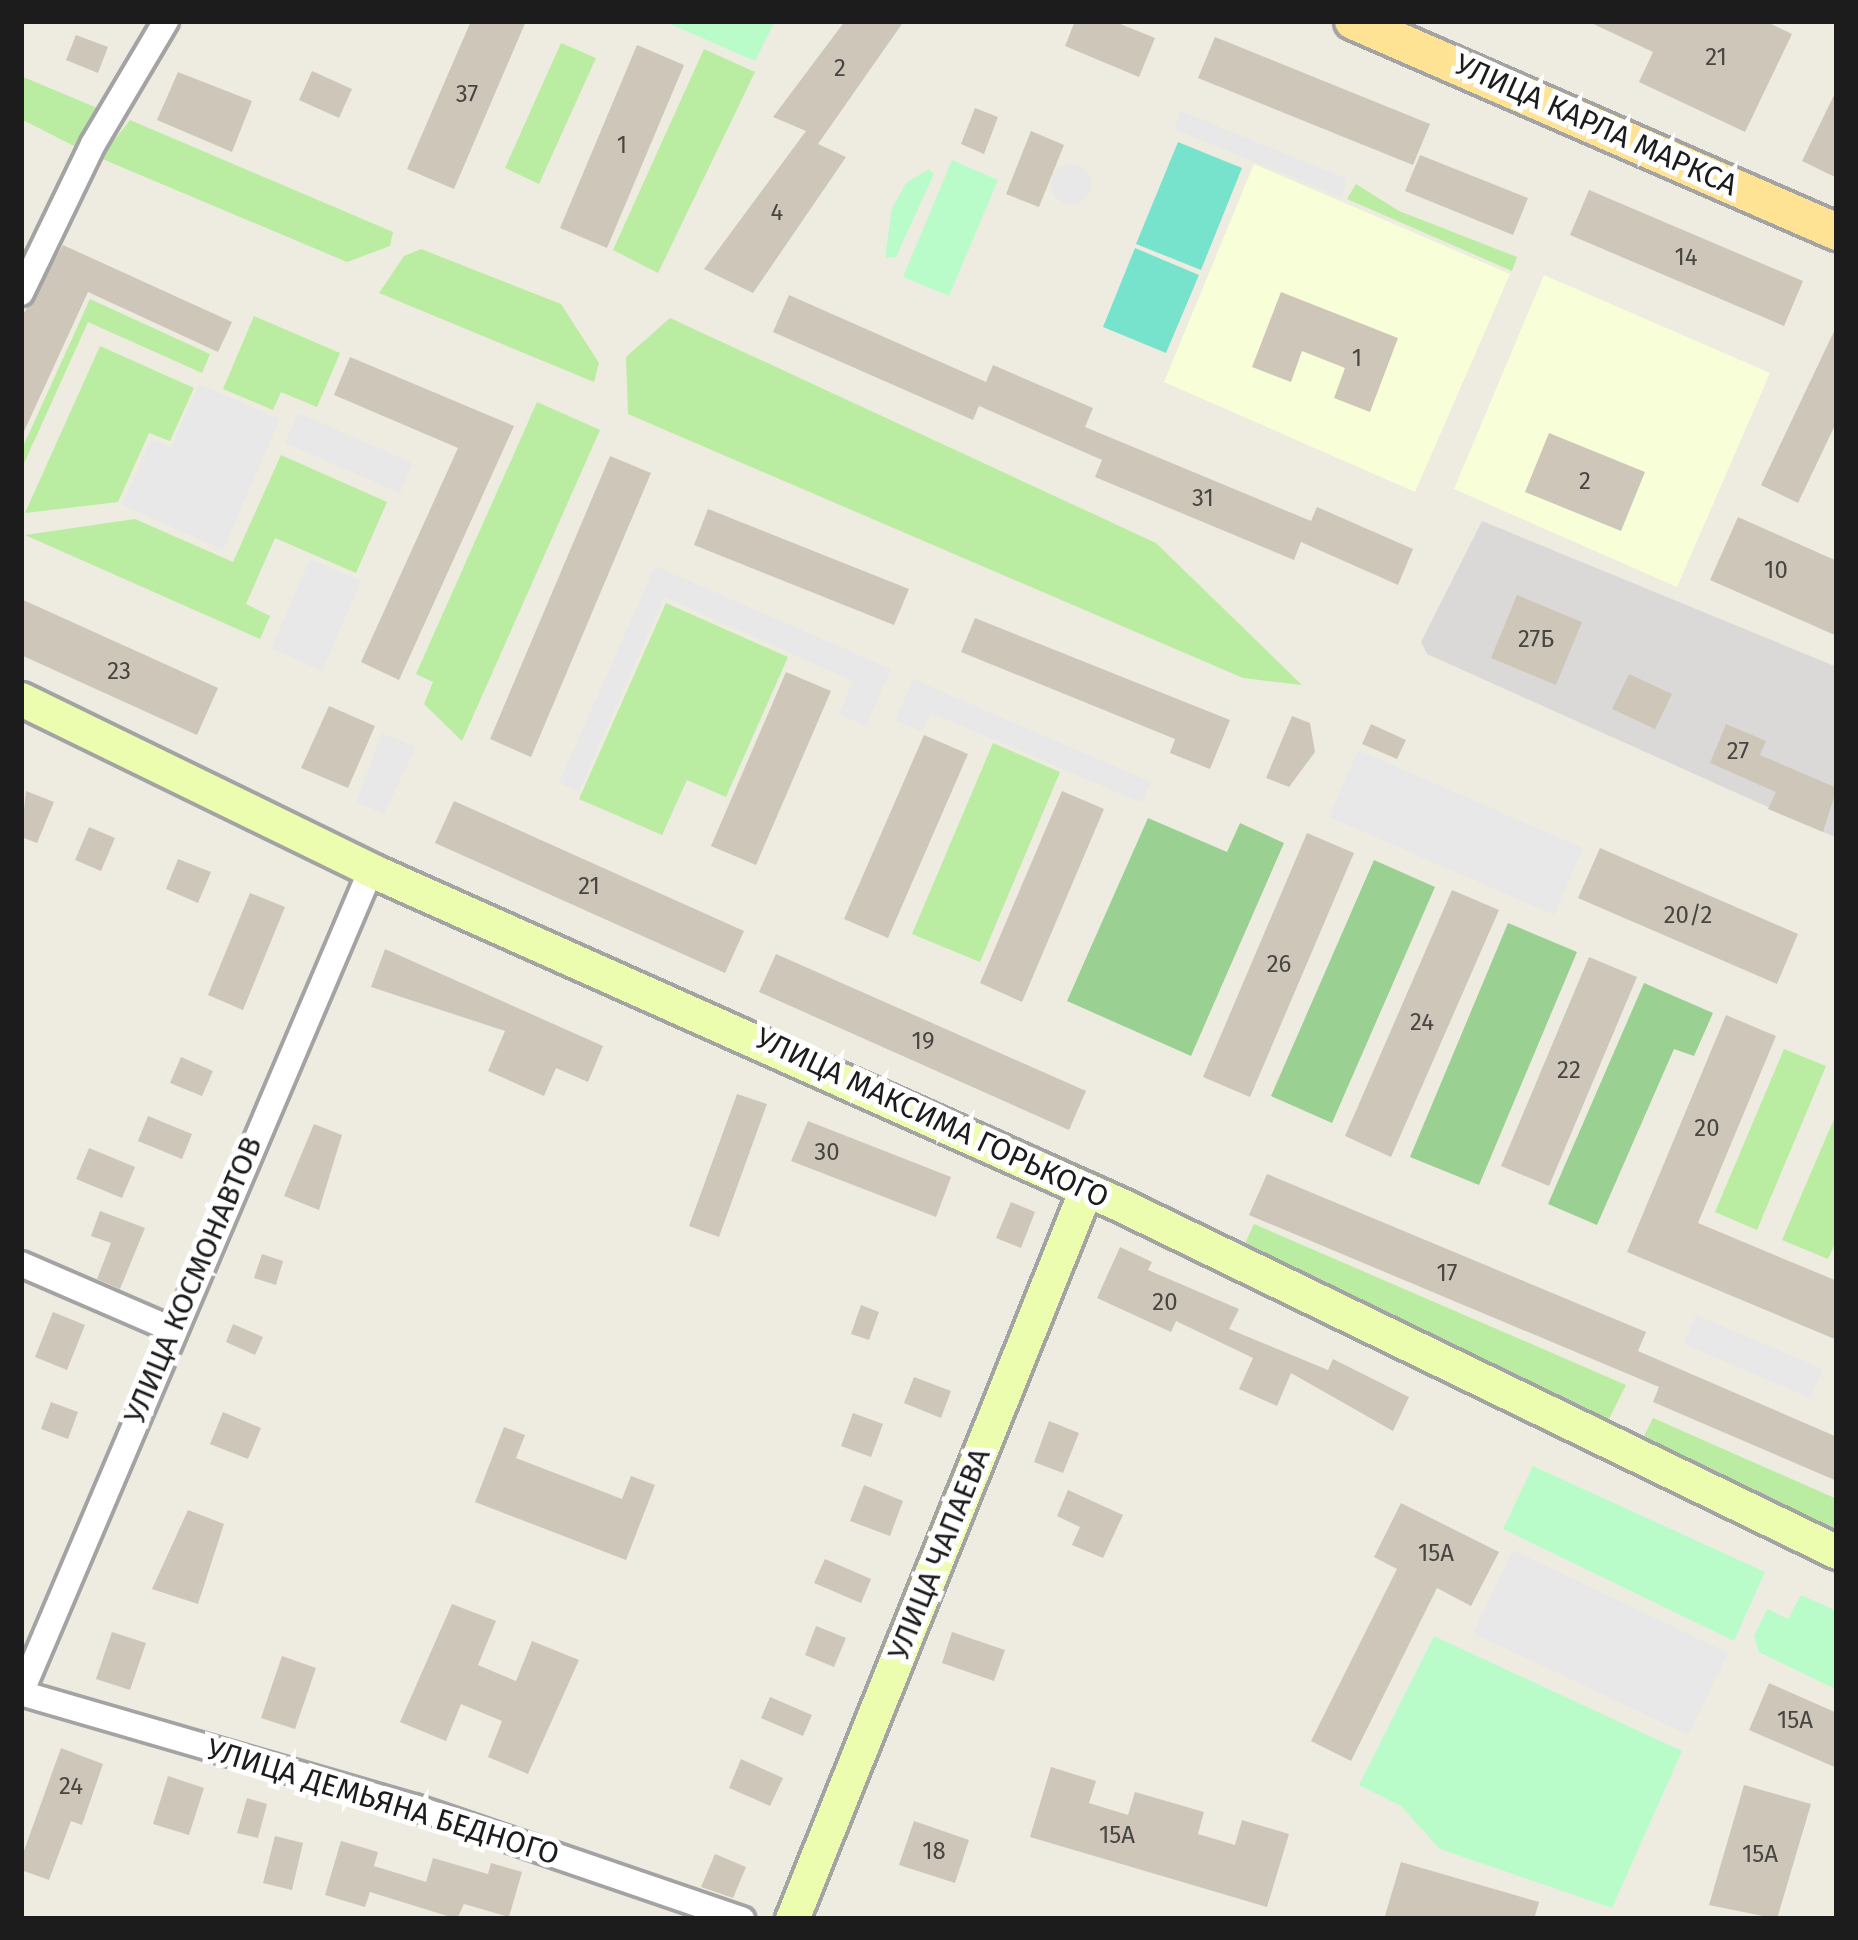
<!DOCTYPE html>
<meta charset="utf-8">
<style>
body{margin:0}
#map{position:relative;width:1858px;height:1940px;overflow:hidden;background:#eeece0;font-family:"Fira Sans",sans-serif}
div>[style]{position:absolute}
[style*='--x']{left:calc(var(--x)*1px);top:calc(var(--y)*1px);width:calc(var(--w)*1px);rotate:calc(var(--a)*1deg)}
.residential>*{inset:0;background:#dad9d8}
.education>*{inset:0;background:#f8ffd8}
.grass>*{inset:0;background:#baeca2}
.forest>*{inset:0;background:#9ad092}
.park>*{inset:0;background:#b9fcca}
.pitch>*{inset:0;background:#78e3cc}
.parking>*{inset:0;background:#e8e8e8}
.round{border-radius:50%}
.building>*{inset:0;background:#cec6b9}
.roads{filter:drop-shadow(3px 0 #a3a3a3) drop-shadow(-3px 0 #a3a3a3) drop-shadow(0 3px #a3a3a3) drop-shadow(0 -3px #a3a3a3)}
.street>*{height:24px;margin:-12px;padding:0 12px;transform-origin:12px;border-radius:12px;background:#fff}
.secondary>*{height:33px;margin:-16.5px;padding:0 16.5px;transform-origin:16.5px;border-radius:16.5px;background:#ecfdaf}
.primary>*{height:36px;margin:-18px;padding:0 18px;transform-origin:18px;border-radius:18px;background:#ffe394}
span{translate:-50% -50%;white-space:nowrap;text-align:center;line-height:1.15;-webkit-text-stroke:10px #fff;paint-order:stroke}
.number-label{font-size:24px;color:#484643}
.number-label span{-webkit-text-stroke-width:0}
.street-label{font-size:30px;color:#1c1c1c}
.frame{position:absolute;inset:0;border:24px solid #1c1c1c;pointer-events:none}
</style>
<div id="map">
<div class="residential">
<i style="clip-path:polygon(1482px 521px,1837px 667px,1837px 838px,1427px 654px,1421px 642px)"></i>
</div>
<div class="education">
<i style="clip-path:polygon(1254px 164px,1510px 274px,1415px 492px,1164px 382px)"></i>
<i style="clip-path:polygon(1544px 275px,1770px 373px,1677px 587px,1454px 489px)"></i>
</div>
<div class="grass">
<i style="clip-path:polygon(561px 43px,596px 58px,539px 184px,505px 168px)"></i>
<i style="clip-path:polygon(704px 49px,755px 72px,658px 273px,613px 250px)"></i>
<i style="clip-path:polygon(21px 76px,109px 113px,82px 150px,21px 119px)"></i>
<i style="clip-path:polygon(130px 120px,393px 232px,390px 246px,347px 262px,100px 158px)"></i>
<i style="clip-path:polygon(1356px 184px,1399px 211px,1517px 257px,1512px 271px,1347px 199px)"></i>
<i style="clip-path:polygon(421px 249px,561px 304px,599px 363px,594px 382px,379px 293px,404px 256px)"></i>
<i style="clip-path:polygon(90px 299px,210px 354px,202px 373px,88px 322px,21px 470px,21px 451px)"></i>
<i style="clip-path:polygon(254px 316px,340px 353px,317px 407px,281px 392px,273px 410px,223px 389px)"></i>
<i style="clip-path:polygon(670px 318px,1156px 543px,1302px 685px,1243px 678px,628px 414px,626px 357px)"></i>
<i style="clip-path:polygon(100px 346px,194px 388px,170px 441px,149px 433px,118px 502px,25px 513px)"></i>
<i style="clip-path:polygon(537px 402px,600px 430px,462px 741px,424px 704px,433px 682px,416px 674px)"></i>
<i style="clip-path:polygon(281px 455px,387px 502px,356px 573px,275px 538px,246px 604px,270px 616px,260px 639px,25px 535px,135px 519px,233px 562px)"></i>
<i style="clip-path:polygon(666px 603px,788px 657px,726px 797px,687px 780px,662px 835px,579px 799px)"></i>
<i style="clip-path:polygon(993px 743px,1060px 772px,980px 962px,912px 934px)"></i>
<i style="clip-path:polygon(1784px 1049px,1826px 1066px,1757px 1230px,1715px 1212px)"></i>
<i style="clip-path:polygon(1837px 1112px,1837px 1239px,1828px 1259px,1782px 1240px)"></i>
<i style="clip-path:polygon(1254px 1224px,1626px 1385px,1606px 1425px,1243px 1248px)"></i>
<i style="clip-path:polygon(1653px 1418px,1837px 1499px,1837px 1540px,1641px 1442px)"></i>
</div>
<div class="forest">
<i style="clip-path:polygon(1148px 818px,1227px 852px,1240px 823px,1284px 843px,1191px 1056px,1067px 1001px)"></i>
<i style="clip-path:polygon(1374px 860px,1435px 887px,1332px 1123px,1271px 1096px)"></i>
<i style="clip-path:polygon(1508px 923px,1577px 952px,1479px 1185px,1410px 1157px)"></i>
<i style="clip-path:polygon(1644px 983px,1713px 1013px,1694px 1056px,1674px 1049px,1597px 1225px,1548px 1204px)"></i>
</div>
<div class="park">
<i style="clip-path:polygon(663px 21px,775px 21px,755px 61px)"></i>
<i style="clip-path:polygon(952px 160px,998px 180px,949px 296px,903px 277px)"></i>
<i style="clip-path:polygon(929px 169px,934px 174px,896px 257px,885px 258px,892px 208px,906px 183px)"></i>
<i style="clip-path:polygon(1533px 1466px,1765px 1572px,1734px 1641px,1503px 1529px)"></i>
<i style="clip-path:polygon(1801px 1595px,1837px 1611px,1837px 1690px,1759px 1652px,1754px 1636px,1767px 1609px,1788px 1619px)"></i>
<i style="clip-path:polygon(1434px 1636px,1682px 1751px,1612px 1908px,1440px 1849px,1401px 1806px,1359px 1785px)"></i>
</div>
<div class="pitch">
<i style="clip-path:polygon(1178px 142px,1242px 168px,1201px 270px,1136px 244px)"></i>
<i style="clip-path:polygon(1135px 248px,1199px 275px,1166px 353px,1103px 327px)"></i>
</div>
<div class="parking">
<i style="clip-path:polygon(1181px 111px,1347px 179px,1341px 197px,1174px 129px)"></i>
<i class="round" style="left:1051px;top:164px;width:40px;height:40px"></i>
<i style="clip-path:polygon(199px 384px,280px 419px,223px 550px,122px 505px,151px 439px,171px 447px)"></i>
<i style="clip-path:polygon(298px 413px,413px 463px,400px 493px,285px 443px)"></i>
<i style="clip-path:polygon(310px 559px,361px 581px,322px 671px,271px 648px)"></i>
<i style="clip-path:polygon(655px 566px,891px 669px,866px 726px,839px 714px,853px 681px,664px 597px,579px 791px,559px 783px)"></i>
<i style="clip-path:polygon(913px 679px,1151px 782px,1142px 803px,931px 713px,922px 732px,895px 720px)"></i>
<i style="clip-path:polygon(382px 733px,416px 747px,384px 814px,356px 802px)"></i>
<i style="clip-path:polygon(1358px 750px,1583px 848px,1554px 915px,1329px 817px)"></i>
<i style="clip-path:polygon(1696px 1315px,1823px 1369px,1810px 1398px,1684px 1344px)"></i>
<i style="clip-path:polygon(1513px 1550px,1728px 1653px,1688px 1735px,1473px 1633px)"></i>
</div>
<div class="building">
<i style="clip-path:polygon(471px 21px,526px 21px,454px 189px,407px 169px)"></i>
<i style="clip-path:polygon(845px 21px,904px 21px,818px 144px,846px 157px,753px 293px,704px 269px,806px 131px,773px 117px)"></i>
<i style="clip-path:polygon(1075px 21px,1113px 21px,1155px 38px,1139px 77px,1065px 46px)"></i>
<i style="clip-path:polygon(1587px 21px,1765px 21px,1792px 34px,1745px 132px,1639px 82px,1653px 52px)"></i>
<i style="clip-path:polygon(76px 35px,108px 47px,98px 73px,66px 60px)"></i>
<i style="clip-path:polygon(1215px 37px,1430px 124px,1413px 165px,1198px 78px)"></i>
<i style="clip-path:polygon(637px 45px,684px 65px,607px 248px,560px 228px)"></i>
<i style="clip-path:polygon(312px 71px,352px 89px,339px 118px,299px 100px)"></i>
<i style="clip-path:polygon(178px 72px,252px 101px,232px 152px,157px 120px)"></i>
<i style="clip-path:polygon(1837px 89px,1837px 178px,1802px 161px)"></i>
<i style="clip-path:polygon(975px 108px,998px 117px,984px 154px,961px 144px)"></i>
<i style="clip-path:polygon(1031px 131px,1064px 145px,1039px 207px,1006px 194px)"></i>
<i style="clip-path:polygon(1420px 155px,1528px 198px,1513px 235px,1405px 191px)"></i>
<i style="clip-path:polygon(1589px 190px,1803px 281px,1784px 326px,1570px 235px)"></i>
<i style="clip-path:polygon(63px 245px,232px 322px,218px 352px,88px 292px,21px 438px,21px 318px)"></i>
<i style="clip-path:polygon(1281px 292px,1398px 338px,1370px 412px,1334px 398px,1345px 368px,1302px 351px,1291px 382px,1252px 367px)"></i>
<i style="clip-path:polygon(789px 295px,986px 382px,993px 365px,1093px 408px,1085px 427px,1311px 521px,1317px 507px,1413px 549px,1398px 585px,1301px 542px,1294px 560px,1095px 477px,1102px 460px,979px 406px,973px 420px,773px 332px)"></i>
<i style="clip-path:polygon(1837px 325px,1837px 421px,1798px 503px,1761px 485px)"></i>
<i style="clip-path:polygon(350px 357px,514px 426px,399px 680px,361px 662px,458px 448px,334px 395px)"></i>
<i style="clip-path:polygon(1549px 433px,1645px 472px,1621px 531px,1525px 492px)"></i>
<i style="clip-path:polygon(610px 456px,651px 473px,531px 757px,490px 739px)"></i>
<i style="clip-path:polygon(708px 509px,909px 589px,894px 625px,694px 545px)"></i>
<i style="clip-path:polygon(1738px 517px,1837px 561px,1837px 636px,1710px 580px)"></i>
<i style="clip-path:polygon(1517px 595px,1582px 622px,1556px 685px,1491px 658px)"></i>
<i style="clip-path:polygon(21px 599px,218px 688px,197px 735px,21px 655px)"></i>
<i style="clip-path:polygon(975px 618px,1230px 720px,1210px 769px,1170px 753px,1175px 739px,961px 652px)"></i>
<i style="clip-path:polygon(786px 672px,831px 691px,756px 865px,711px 846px)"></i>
<i style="clip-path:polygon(1629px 674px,1672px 694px,1655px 729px,1612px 709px)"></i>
<i style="clip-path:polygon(329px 706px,375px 726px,348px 788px,301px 768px)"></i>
<i style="clip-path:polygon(1292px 716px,1310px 723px,1315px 752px,1289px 787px,1266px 778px)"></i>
<i style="clip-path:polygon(1371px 724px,1406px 740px,1397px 759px,1362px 744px)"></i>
<i style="clip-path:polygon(1726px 724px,1766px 741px,1760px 755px,1837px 788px,1823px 832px,1768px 809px,1776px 792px,1710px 763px)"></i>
<i style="clip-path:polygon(924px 735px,968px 754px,888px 938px,844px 919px)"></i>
<i style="clip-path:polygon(26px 791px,54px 802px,37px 843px,21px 837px)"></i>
<i style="clip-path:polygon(1062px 791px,1104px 809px,1022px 1002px,980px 983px)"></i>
<i style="clip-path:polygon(454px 801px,744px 931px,725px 973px,435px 843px)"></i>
<i style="clip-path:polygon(89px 827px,115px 838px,101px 871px,75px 860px)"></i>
<i style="clip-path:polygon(1307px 833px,1354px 853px,1250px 1097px,1203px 1077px)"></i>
<i style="clip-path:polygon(1600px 848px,1798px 934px,1777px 984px,1578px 898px)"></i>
<i style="clip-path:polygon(178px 859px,211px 872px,198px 903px,166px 889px)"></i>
<i style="clip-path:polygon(1452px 890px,1499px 910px,1391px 1157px,1345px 1136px)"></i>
<i style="clip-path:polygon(250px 893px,285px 907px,243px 1010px,208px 995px)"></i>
<i style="clip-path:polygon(385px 949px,603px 1046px,588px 1082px,556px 1068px,544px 1096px,488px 1071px,505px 1031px,371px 987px)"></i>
<i style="clip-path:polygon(776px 954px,1086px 1091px,1069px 1130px,759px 992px)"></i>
<i style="clip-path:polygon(1589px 957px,1637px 977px,1549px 1186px,1501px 1166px)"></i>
<i style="clip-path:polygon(1726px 1015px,1776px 1036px,1698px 1223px,1837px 1281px,1837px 1340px,1627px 1252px)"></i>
<i style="clip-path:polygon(181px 1057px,213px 1071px,202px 1096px,170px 1083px)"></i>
<i style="clip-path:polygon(737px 1094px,767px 1104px,719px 1237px,689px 1226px)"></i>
<i style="clip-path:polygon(148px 1116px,192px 1134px,182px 1159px,138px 1141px)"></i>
<i style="clip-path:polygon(808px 1121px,951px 1177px,936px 1217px,791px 1161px)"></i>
<i style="clip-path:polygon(314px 1124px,342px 1135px,319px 1210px,284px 1196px)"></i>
<i style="clip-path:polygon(89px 1148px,135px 1167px,122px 1198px,76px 1179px)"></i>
<i style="clip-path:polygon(1267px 1174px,1646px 1332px,1638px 1351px,1837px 1437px,1837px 1481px,1653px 1402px,1659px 1387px,1249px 1215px)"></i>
<i style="clip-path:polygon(1011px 1202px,1035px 1212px,1021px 1248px,996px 1238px)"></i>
<i style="clip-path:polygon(100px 1211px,145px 1228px,120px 1289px,97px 1279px,111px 1243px,91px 1236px)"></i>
<i style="clip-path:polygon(1120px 1247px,1152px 1262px,1148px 1270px,1239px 1309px,1229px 1329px,1328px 1370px,1333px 1359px,1409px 1397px,1393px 1431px,1291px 1373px,1277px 1406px,1239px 1389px,1253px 1358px,1176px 1321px,1171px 1332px,1097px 1298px)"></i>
<i style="clip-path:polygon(262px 1254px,283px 1261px,276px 1285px,254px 1278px)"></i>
<i style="clip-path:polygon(861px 1305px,879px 1312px,869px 1340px,851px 1334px)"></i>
<i style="clip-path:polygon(53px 1312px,85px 1325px,67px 1370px,35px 1357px)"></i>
<i style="clip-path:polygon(233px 1324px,263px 1337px,255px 1355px,226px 1342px)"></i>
<i style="clip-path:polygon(914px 1377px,951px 1391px,941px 1418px,904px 1403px)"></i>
<i style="clip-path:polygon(51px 1402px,78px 1412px,68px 1439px,41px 1429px)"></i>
<i style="clip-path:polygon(223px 1412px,261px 1428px,248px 1459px,210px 1444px)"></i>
<i style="clip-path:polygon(853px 1413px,883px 1424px,871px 1457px,841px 1446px)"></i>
<i style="clip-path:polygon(1049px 1421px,1079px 1433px,1063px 1473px,1034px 1462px)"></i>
<i style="clip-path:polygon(504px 1427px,525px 1435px,516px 1458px,622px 1499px,631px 1476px,655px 1485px,626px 1560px,475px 1502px)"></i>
<i style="clip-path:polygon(864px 1485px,903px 1501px,890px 1536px,850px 1521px)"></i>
<i style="clip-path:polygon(1068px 1490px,1123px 1515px,1103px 1558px,1072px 1545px,1080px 1527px,1057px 1516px)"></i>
<i style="clip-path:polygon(1401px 1503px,1499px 1552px,1471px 1606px,1437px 1588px,1351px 1761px,1311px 1741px,1397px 1569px,1374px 1557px)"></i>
<i style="clip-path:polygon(188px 1510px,224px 1524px,198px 1604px,152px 1589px)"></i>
<i style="clip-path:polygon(825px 1559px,871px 1579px,861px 1603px,814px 1583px)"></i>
<i style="clip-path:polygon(452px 1604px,496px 1621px,478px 1665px,516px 1681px,532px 1641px,579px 1660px,528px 1774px,488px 1757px,502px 1721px,461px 1704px,446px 1741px,400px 1722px)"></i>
<i style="clip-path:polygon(816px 1626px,846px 1638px,834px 1667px,805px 1655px)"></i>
<i style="clip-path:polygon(112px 1632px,146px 1643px,130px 1690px,96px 1679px)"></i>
<i style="clip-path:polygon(952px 1632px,1005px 1650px,994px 1681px,942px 1663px)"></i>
<i style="clip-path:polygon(282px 1656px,316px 1668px,295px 1729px,261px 1718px)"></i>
<i style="clip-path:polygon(1769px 1683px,1837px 1713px,1837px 1768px,1749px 1730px)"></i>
<i style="clip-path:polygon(770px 1697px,812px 1715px,803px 1736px,761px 1718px)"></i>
<i style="clip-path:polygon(61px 1748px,103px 1764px,82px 1825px,71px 1821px,49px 1880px,21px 1870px,21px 1859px)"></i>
<i style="clip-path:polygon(741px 1759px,783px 1778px,770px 1806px,729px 1788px)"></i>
<i style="clip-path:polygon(1051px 1767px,1096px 1781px,1089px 1803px,1128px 1815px,1135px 1792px,1204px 1812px,1198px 1834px,1235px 1845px,1242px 1820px,1289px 1834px,1267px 1907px,1030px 1837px)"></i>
<i style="clip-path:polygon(168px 1776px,204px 1788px,189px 1835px,153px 1824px)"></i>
<i style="clip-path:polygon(1744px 1785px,1811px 1804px,1777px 1919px,1709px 1905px)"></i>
<i style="clip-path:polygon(247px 1798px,267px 1804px,258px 1838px,237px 1833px)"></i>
<i style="clip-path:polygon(914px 1821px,969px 1840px,955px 1883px,899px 1865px)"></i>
<i style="clip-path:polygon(275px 1836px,303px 1843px,292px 1890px,263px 1883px)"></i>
<i style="clip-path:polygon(341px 1841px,378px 1852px,374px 1866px,426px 1882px,433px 1858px,488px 1874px,491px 1863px,522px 1872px,509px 1917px,464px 1904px,457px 1919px,370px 1892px,365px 1907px,325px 1895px)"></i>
<i style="clip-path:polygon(715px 1854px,746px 1867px,733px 1898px,701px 1887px)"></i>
<i style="clip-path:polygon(1401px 1862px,1539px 1902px,1534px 1919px,1384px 1919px)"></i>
</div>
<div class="roads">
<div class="street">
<i style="--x:21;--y:293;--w:165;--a:-64.2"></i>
<i style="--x:93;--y:144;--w:143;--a:-59.3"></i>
<i style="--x:21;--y:1264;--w:163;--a:23.4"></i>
<i style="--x:21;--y:1693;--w:894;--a:-66.96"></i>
<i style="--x:21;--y:1693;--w:409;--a:16.2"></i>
<i style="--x:414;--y:1807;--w:347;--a:18.9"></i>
</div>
<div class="secondary">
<i style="--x:21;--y:699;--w:390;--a:26"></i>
<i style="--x:371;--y:870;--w:819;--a:24.06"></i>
<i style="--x:1119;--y:1204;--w:798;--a:25.86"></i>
<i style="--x:792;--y:1919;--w:787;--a:-68.06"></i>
</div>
<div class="primary">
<i style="--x:1353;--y:21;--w:528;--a:23.55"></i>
</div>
</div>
<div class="number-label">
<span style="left:1716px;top:58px">21</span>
<span style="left:840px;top:69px">2</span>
<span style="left:467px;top:95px">37</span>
<span style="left:622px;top:146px">1</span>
<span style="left:777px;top:213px">4</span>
<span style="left:1686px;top:258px">14</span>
<span style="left:1357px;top:359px">1</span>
<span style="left:1585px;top:482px">2</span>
<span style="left:1203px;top:499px">31</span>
<span style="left:1776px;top:571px">10</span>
<span style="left:1536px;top:640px">27Б</span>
<span style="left:119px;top:672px">23</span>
<span style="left:1738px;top:752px">27</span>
<span style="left:589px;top:887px">21</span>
<span style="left:1688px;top:916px">20/2</span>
<span style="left:1279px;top:965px">26</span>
<span style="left:1422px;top:1023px">24</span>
<span style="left:923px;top:1042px">19</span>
<span style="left:1569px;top:1071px">22</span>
<span style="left:1707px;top:1129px">20</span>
<span style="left:827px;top:1153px">30</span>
<span style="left:1447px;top:1274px">17</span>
<span style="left:1165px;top:1303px">20</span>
<span style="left:1436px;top:1554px">15А</span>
<span style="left:1795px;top:1721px">15А</span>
<span style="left:71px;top:1787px">24</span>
<span style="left:1117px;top:1836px">15А</span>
<span style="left:934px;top:1852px">18</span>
<span style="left:1760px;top:1855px">15А</span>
</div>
<div class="street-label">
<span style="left:1596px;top:125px;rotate:24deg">УЛИЦА КАРЛА МАРКСА</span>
<span style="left:932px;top:1118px;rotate:25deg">УЛИЦА МАКСИМА ГОРЬКОГО</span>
<span style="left:193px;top:1280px;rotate:-67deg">УЛИЦА КОСМОНАВТОВ</span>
<span style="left:939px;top:1554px;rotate:-68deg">УЛИЦА ЧАПАЕВА</span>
<span style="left:383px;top:1802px;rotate:17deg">УЛИЦА ДЕМЬЯНА БЕДНОГО</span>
</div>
<div class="frame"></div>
</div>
